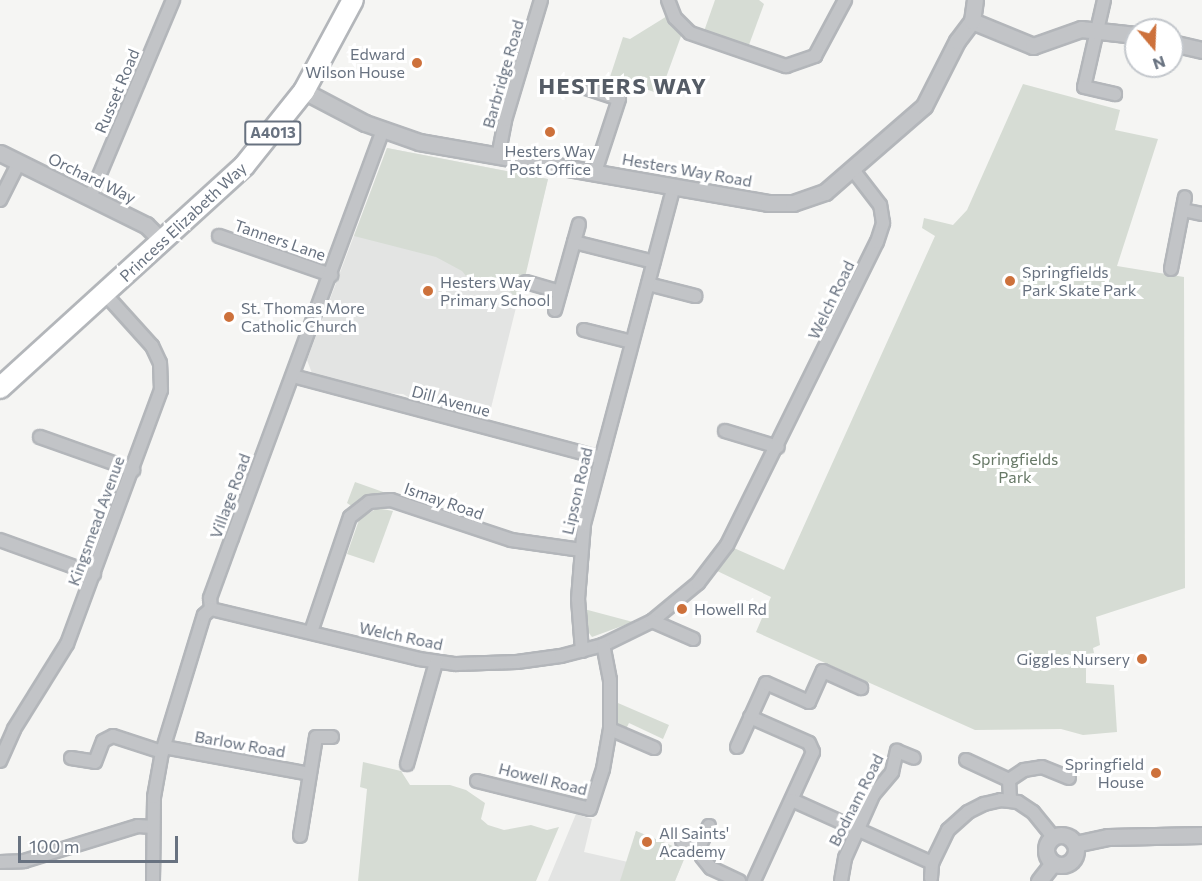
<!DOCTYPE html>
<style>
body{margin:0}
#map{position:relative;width:1202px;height:881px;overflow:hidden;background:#f5f5f3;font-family:Commissioner,sans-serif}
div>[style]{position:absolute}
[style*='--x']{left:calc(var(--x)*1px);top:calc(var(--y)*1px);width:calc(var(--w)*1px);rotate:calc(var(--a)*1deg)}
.built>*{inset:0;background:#e3e4e3}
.green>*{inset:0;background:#d6dcd4}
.roads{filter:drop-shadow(2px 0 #b3b6ba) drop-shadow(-2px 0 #b3b6ba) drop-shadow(0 2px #b3b6ba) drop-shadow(0 -2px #b3b6ba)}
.minor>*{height:12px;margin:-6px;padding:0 6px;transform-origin:6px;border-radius:6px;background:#c2c4c7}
.tertiary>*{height:15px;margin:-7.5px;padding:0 7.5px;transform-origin:7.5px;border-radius:7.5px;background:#c2c4c7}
.tertiary>.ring{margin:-7.5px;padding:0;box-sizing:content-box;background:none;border:15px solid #c2c4c7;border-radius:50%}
.primary>*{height:20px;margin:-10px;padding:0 10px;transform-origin:10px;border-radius:10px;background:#fff}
.dots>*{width:16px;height:16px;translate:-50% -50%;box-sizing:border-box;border:3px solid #fff;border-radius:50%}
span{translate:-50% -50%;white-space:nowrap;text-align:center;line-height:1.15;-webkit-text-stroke:6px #fff;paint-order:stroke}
.shield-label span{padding:2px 4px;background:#fff;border:2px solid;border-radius:4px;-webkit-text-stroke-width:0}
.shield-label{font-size:15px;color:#687280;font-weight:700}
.poi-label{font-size:16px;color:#687280}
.right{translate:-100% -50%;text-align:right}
.left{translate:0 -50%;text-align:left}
.street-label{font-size:16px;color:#687280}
.park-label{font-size:16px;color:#677866}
.district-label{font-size:22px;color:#555c66;font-weight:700;letter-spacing:1.5px}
.north{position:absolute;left:1124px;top:18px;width:60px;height:60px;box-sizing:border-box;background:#fff;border:2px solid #c3c7cc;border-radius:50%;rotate:161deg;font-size:16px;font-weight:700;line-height:24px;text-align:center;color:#687280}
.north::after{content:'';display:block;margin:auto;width:21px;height:27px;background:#cd713b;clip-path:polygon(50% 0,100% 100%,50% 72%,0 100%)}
.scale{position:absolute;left:18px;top:836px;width:160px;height:27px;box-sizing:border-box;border:3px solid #687280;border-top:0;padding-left:8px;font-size:18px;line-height:21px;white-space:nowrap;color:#687280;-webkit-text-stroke:4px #fff;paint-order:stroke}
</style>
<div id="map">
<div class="built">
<i style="clip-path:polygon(387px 148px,548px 179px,488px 420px,419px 403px,403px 394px,381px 393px,313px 376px,307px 360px)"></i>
<i style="clip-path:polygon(576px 814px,592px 819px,584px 852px,628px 862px,636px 831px,687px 852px,675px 881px,548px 881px)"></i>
</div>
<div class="green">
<i style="clip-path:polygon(715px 0,759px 0,764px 4px,746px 53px,702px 37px)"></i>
<i style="clip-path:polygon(672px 13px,684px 28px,660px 94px,610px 77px,623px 37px,630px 39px)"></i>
<i style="clip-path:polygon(1023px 84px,1120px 110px,1115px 130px,1158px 139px,1117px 266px,1184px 277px,1185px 588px,1096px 617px,1100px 645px,1093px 648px,1094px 653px,1086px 654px,1086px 683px,1114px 685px,1117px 732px,1083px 735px,1061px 729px,975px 730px,756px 632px,771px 597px,711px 568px,727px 545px,784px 570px,935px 236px,922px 228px,924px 218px,953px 225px,967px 210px)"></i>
<i style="clip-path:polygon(387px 148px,548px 179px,519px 303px,504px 283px,475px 287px,462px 271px,436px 257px,354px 236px)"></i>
<i style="clip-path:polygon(355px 482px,386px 493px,364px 497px,353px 507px,347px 503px)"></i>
<i style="clip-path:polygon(377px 508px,393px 511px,374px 563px,347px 554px,359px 520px)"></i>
<i style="clip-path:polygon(584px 609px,633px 622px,592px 637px,586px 629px)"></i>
<i style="clip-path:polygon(611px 700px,669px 725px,663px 739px,629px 723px,626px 729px,610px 723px)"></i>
<i style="clip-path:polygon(363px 762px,401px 771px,410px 785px,450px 785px,466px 790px,485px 803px,481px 819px,488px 825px,504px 830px,531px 825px,547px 830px,559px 827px,536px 881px,358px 881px,367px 789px,360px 787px)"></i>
<i style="clip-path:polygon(636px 831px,687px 852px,675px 881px,620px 881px)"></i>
</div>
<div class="roads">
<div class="minor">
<i style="--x:668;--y:0;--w:19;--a:69"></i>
<i style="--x:675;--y:18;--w:21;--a:45"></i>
<i style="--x:690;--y:33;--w:102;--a:19"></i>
<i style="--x:786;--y:66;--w:31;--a:-19"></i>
<i style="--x:815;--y:56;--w:64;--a:-61.8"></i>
<i style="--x:1104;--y:0;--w:89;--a:102.9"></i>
<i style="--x:1084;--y:87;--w:32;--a:13"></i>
<i style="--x:577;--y:85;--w:44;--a:18.4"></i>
<i style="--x:619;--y:99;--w:77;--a:108.2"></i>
<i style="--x:498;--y:157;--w:38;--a:-79"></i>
<i style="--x:505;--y:120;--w:125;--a:-73.3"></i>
<i style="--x:91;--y:195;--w:212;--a:-67.2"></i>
<i style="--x:0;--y:200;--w:42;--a:-63.4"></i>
<i style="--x:1183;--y:210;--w:19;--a:12"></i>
<i style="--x:219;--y:236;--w:119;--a:19.2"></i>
<i style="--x:574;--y:242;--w:82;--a:14"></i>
<i style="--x:1171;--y:269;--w:73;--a:-79"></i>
<i style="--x:526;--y:282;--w:35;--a:16"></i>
<i style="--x:648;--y:284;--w:49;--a:14.3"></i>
<i style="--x:555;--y:310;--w:89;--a:-74.4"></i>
<i style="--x:584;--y:330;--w:49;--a:14"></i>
<i style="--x:293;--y:376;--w:319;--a:14.9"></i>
<i style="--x:725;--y:431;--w:55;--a:16.8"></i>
<i style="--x:40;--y:437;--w:99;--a:19.5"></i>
<i style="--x:0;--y:540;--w:100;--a:19.9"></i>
<i style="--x:211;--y:609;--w:214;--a:13.5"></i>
<i style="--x:419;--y:659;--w:37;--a:8"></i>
<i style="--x:456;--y:664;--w:61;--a:-1.9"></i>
<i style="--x:517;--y:662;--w:44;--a:-7.8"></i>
<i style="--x:561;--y:656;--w:43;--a:-14.7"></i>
<i style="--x:603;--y:645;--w:55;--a:-26.1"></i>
<i style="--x:652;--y:621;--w:60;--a:-39.6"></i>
<i style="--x:698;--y:583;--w:48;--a:-52.7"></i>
<i style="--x:727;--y:545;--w:338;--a:-63.7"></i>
<i style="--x:877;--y:242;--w:20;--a:-72"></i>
<i style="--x:883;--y:223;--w:18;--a:-99"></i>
<i style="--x:880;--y:205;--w:44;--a:-127.6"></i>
<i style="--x:211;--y:609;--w:11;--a:-95"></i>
<i style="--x:210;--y:598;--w:64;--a:-69.9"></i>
<i style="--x:232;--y:538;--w:435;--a:-69.7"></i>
<i style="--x:652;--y:621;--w:45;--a:23.7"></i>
<i style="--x:311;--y:632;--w:121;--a:-71.3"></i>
<i style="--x:350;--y:517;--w:24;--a:-38"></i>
<i style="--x:369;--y:502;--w:22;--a:-5"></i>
<i style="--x:391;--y:500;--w:126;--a:18.4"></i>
<i style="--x:511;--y:540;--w:71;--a:8.1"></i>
<i style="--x:582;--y:651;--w:52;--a:-94.4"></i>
<i style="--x:578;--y:599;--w:75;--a:-85.4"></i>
<i style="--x:584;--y:524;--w:350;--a:-75.1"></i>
<i style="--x:750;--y:717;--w:64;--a:23.8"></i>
<i style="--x:809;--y:743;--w:10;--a:66"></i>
<i style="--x:813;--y:752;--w:142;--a:114.6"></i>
<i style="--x:610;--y:729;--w:48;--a:23.4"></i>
<i style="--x:164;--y:747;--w:148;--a:10.5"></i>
<i style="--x:737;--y:747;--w:70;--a:-65.6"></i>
<i style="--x:766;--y:683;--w:47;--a:23.8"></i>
<i style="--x:809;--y:702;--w:34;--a:-66"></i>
<i style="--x:823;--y:671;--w:42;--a:24.1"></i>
<i style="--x:71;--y:758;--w:24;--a:9"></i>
<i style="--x:95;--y:762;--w:22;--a:-69"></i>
<i style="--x:103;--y:741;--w:11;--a:-27"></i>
<i style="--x:113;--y:736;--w:52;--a:18.1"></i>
<i style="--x:966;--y:760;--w:47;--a:24.9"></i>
<i style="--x:0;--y:761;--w:35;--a:-66"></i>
<i style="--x:14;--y:729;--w:100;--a:-58.1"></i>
<i style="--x:67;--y:644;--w:271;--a:-69.7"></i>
<i style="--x:161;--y:390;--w:27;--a:-92"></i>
<i style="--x:160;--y:363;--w:19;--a:-115"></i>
<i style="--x:152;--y:346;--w:70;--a:-132.1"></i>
<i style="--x:407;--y:764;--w:106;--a:-74.1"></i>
<i style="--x:477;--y:781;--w:116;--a:13.9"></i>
<i style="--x:590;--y:809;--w:42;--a:-72"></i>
<i style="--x:603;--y:769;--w:41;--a:-80.1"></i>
<i style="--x:610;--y:729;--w:49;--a:-90"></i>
<i style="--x:610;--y:680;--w:36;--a:-101"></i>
<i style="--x:1010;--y:799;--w:19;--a:-93"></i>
<i style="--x:1009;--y:780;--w:18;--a:-34"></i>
<i style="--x:1024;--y:770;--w:18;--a:-9"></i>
<i style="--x:1042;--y:767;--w:29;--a:22"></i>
<i style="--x:792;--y:800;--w:154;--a:24.2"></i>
<i style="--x:709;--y:826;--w:23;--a:115"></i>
<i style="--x:699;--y:847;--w:10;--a:73"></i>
<i style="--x:702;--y:857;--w:14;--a:51"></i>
<i style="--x:711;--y:868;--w:31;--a:25"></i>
<i style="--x:300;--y:836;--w:100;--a:-80.8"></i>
<i style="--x:316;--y:737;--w:16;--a:0"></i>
<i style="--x:682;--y:841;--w:18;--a:19"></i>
<i style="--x:0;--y:862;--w:24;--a:-2"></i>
<i style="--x:24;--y:861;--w:119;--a:-17.1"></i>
<i style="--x:138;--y:826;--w:15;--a:4"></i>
<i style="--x:931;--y:878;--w:15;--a:-86"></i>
<i style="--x:932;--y:863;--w:37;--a:-64"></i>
<i style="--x:948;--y:830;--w:27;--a:-42"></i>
<i style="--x:968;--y:812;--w:18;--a:-27"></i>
<i style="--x:984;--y:804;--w:17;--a:-13"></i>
<i style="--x:1001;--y:800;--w:17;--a:7"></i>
<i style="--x:1018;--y:802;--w:18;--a:34"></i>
<i style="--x:1033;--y:812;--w:32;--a:51"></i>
<i style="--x:153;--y:881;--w:84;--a:-89.3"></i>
<i style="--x:154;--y:797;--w:46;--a:-79.9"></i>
<i style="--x:162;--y:752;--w:143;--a:-73"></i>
<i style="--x:204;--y:615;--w:9;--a:-41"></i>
<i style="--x:841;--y:881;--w:23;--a:-80"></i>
<i style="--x:845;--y:858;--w:69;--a:-66"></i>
<i style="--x:873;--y:795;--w:30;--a:-50"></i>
<i style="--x:892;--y:772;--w:22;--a:-77"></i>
<i style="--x:897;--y:751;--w:18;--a:22"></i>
</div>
<div class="tertiary">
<i style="--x:972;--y:21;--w:66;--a:22.3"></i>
<i style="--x:1033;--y:46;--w:51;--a:-19.5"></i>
<i style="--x:1081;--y:29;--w:55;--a:6.2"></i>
<i style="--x:1172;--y:43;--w:31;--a:13"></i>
<i style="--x:304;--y:91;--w:69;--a:27.7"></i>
<i style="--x:365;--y:123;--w:57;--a:19.4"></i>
<i style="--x:419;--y:142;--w:354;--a:9.9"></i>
<i style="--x:768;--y:203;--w:25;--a:0"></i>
<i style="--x:793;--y:203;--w:34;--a:-19"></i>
<i style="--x:825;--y:192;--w:131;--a:-41"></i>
<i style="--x:924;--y:106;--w:73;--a:-63.1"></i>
<i style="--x:957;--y:41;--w:25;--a:-53"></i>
<i style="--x:972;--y:21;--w:21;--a:-82"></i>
<i style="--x:0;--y:153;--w:163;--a:26.3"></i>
<i style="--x:146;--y:225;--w:24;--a:45"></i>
<i class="ring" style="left:1046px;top:835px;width:15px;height:15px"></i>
<i style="--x:1075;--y:844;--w:34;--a:-12"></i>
<i style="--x:1108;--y:837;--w:94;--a:-1.2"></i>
<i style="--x:1039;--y:881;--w:23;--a:-52"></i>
</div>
<div class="primary">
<i style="--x:0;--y:388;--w:330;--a:-42.3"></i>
<i style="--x:244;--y:166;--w:96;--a:-51.3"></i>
<i style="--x:304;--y:91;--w:103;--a:-61.7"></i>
</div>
</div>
<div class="dots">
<i style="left:417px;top:63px;background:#cd713b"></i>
<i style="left:550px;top:132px;background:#cd713b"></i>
<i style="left:1010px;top:281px;background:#cd713b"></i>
<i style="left:428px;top:291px;background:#cd713b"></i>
<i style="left:229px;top:317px;background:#cd713b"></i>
<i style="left:682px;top:609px;background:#cd713b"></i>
<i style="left:1142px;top:659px;background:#cd713b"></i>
<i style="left:1156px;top:773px;background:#cd713b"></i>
<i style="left:647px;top:842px;background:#cd713b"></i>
</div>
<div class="shield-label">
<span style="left:273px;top:133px">A4013</span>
</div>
<div class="poi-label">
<span class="right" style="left:405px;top:63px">Edward<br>Wilson House</span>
<span style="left:550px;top:160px">Hesters Way<br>Post Office</span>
<span class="left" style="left:1022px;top:281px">Springfields<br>Park Skate Park</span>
<span class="left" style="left:440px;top:291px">Hesters Way<br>Primary School</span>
<span class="left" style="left:241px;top:317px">St. Thomas More<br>Catholic Church</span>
<span class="left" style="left:694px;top:609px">Howell Rd</span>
<span class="right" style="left:1130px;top:659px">Giggles Nursery</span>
<span class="right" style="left:1144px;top:773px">Springfield<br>House</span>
<span class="left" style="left:659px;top:842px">All Saints'<br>Academy</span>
</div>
<div class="street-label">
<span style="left:503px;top:74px;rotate:-74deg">Barbridge Road</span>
<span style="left:117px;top:91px;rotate:-67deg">Russet Road</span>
<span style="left:687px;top:170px;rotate:10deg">Hesters Way Road</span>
<span style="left:92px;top:178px;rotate:26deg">Orchard Way</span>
<span style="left:183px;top:222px;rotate:-43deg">Princess Elizabeth Way</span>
<span style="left:280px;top:240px;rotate:19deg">Tanners Lane</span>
<span style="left:831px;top:300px;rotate:-64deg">Welch Road</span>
<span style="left:451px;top:401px;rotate:15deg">Dill Avenue</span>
<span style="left:577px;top:491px;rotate:-77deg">Lipson Road</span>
<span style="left:230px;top:496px;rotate:-70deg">Village Road</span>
<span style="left:444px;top:501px;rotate:19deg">Ismay Road</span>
<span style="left:96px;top:521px;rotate:-70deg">Kingsmead Avenue</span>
<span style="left:401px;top:636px;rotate:12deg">Welch Road</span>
<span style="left:240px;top:744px;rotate:10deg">Barlow Road</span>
<span style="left:543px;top:779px;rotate:14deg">Howell Road</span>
<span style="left:856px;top:800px;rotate:-63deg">Bodnam Road</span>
</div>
<div class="park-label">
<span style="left:1015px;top:468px">Springfields<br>Park</span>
</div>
<div class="district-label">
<span style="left:623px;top:86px">HESTERS WAY</span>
</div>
<div class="north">N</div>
<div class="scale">100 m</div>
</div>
